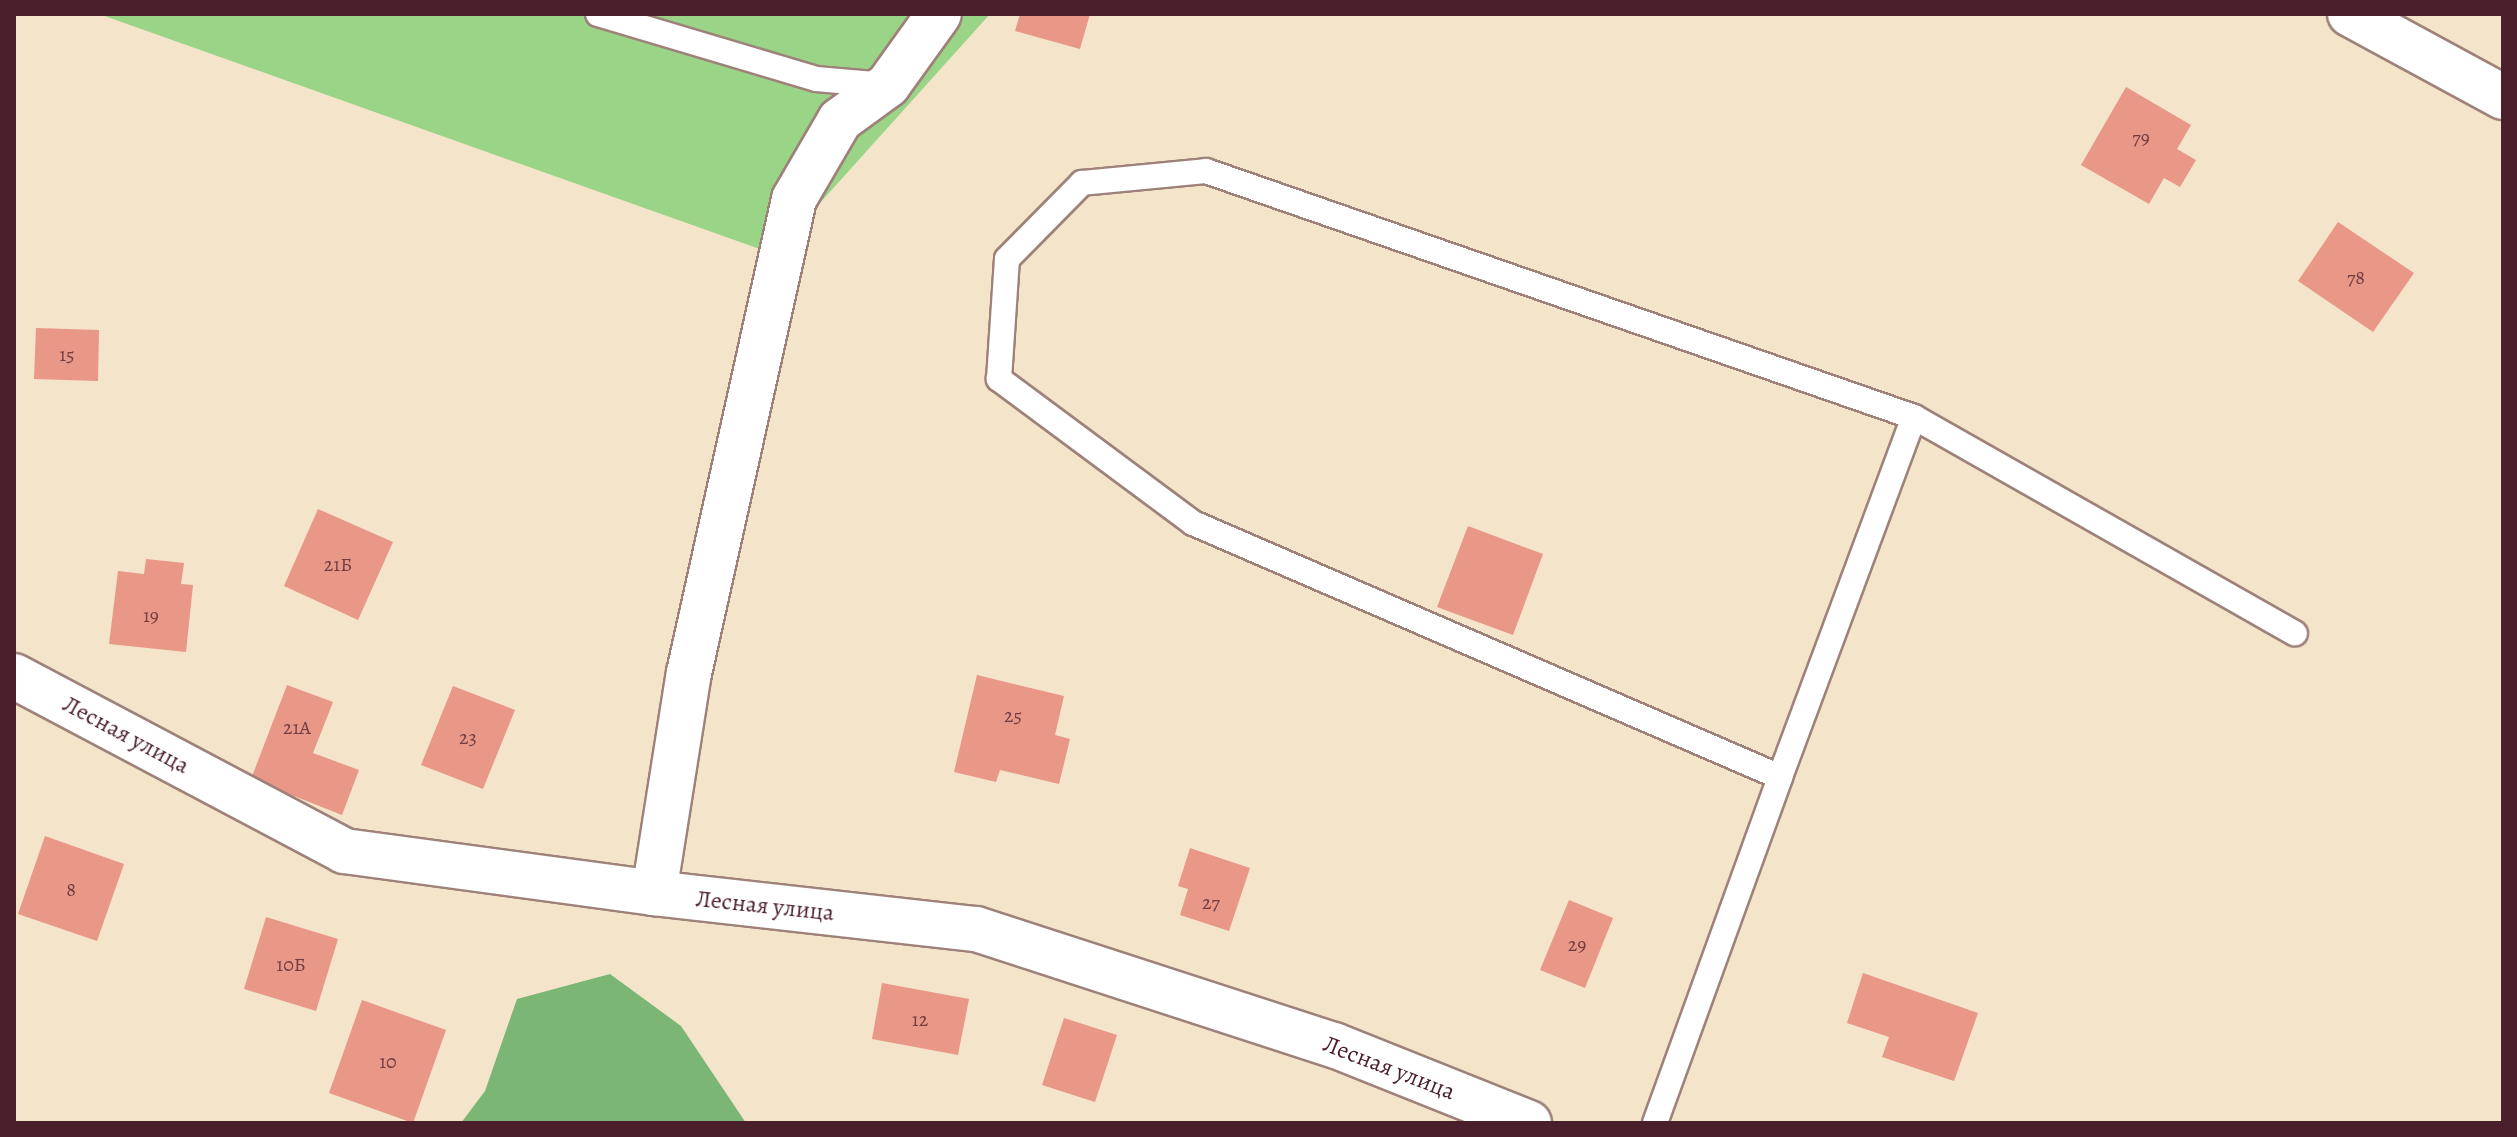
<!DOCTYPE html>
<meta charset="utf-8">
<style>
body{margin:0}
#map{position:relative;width:2517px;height:1137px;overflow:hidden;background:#f3e4ca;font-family:Alegreya,serif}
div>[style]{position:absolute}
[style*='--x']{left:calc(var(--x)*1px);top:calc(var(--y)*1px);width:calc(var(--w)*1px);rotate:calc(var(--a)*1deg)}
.green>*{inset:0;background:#9ad487}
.forest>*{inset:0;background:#7bb674}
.building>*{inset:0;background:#e99787}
.roads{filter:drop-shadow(2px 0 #9e827a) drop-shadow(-2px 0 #9e827a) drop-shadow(0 2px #9e827a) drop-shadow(0 -2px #9e827a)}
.lane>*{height:24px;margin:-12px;padding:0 12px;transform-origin:12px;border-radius:12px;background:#fff}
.street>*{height:44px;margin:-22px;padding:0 22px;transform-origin:22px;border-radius:22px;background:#fff}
.secondary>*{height:44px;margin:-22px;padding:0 22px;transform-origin:22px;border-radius:22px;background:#fff}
span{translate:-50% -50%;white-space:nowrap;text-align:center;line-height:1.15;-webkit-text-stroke:7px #fff;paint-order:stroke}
.number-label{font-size:20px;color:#723d42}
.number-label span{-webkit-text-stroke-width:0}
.street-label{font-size:24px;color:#4a1f2b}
.frame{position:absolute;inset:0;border:16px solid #4a1f2b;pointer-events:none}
</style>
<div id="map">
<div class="green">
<i style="clip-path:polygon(99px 14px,990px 14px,774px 254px)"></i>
</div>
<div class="forest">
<i style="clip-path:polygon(610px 974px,681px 1026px,746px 1123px,461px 1123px,485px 1091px,517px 999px)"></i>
</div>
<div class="building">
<i style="clip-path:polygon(1020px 14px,1090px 14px,1080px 49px,1015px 31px)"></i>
<i style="clip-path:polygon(2126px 87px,2191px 125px,2177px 149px,2196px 160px,2180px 187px,2164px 178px,2149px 204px,2081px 165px)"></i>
<i style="clip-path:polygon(2338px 222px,2414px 273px,2373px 332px,2298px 281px)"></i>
<i style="clip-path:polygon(36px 328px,99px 330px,98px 381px,34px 379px)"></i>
<i style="clip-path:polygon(318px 509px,393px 542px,358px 620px,284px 586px)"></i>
<i style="clip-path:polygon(1468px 526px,1543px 554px,1513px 635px,1437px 607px)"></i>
<i style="clip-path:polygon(146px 559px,184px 563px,181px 584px,193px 585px,186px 652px,109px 644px,118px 571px,144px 574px)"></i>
<i style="clip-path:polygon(977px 675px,1064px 696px,1055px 735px,1070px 739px,1059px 784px,1000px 770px,996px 782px,954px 772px)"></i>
<i style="clip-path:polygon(287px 685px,333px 702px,313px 753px,359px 770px,342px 815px,251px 779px)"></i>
<i style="clip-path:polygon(453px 686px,515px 710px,483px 789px,421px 765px)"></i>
<i style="clip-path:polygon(45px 836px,124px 864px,97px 941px,18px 914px)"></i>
<i style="clip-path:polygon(1190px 848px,1250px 868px,1229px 931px,1180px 915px,1188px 889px,1178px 886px)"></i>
<i style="clip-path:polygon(1569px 900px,1613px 918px,1585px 988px,1540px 970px)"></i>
<i style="clip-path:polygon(266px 917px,338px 939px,316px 1011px,244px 989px)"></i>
<i style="clip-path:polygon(1863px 973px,1978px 1013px,1954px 1081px,1882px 1057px,1889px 1037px,1847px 1023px)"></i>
<i style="clip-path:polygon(882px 983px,969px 999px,958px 1055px,872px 1039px)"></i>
<i style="clip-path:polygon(362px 1000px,446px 1030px,413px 1123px,329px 1093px)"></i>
<i style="clip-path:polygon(1064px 1018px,1117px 1035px,1095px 1102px,1042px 1085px)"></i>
</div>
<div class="roads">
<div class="lane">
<i style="--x:598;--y:14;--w:227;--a:16.6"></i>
<i style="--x:816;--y:79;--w:70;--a:4.9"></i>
<i style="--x:1780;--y:777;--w:384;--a:-69.6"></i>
<i style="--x:1655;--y:1123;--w:368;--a:-70.1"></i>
<i style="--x:1780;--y:777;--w:640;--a:-156.6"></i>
<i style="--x:1193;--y:523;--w:242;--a:-143.4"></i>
<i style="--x:999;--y:379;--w:120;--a:-86.2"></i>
<i style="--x:1007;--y:259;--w:107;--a:-45.4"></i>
<i style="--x:1082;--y:183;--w:125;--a:-5.5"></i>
<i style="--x:1206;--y:171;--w:750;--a:19.16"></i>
<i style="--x:1914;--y:417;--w:438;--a:29.6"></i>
</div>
<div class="street">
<i style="--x:2350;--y:14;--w:174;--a:28.5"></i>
<i style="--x:654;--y:893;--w:223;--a:-81"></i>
<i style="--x:689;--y:673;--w:485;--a:-77.5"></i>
<i style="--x:794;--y:199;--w:91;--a:-59.8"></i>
<i style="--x:840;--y:120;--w:59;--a:-36.1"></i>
<i style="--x:888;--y:85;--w:87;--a:-54.3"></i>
</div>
<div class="secondary">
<i style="--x:14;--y:676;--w:374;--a:27.9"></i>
<i style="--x:344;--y:851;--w:313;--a:7.7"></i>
<i style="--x:654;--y:893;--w:324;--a:6.4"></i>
<i style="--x:976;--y:929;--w:376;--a:18"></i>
<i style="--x:1334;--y:1045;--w:210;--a:21.8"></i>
</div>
</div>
<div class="number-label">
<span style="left:2141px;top:137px">79</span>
<span style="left:2356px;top:277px">78</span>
<span style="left:67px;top:354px">15</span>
<span style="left:338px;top:564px">21Б</span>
<span style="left:151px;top:615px">19</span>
<span style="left:1013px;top:715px">25</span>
<span style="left:297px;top:727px">21А</span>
<span style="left:468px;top:737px">23</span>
<span style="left:71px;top:889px">8</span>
<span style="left:1211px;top:902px">27</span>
<span style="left:1577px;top:944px">29</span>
<span style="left:291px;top:964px">10Б</span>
<span style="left:920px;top:1019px">12</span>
<span style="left:388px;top:1061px">10</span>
</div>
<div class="street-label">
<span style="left:126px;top:735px;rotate:28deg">Лесная улица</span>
<span style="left:765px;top:906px;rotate:6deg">Лесная улица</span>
<span style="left:1389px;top:1068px;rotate:21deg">Лесная улица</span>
</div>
<div class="frame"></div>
</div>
